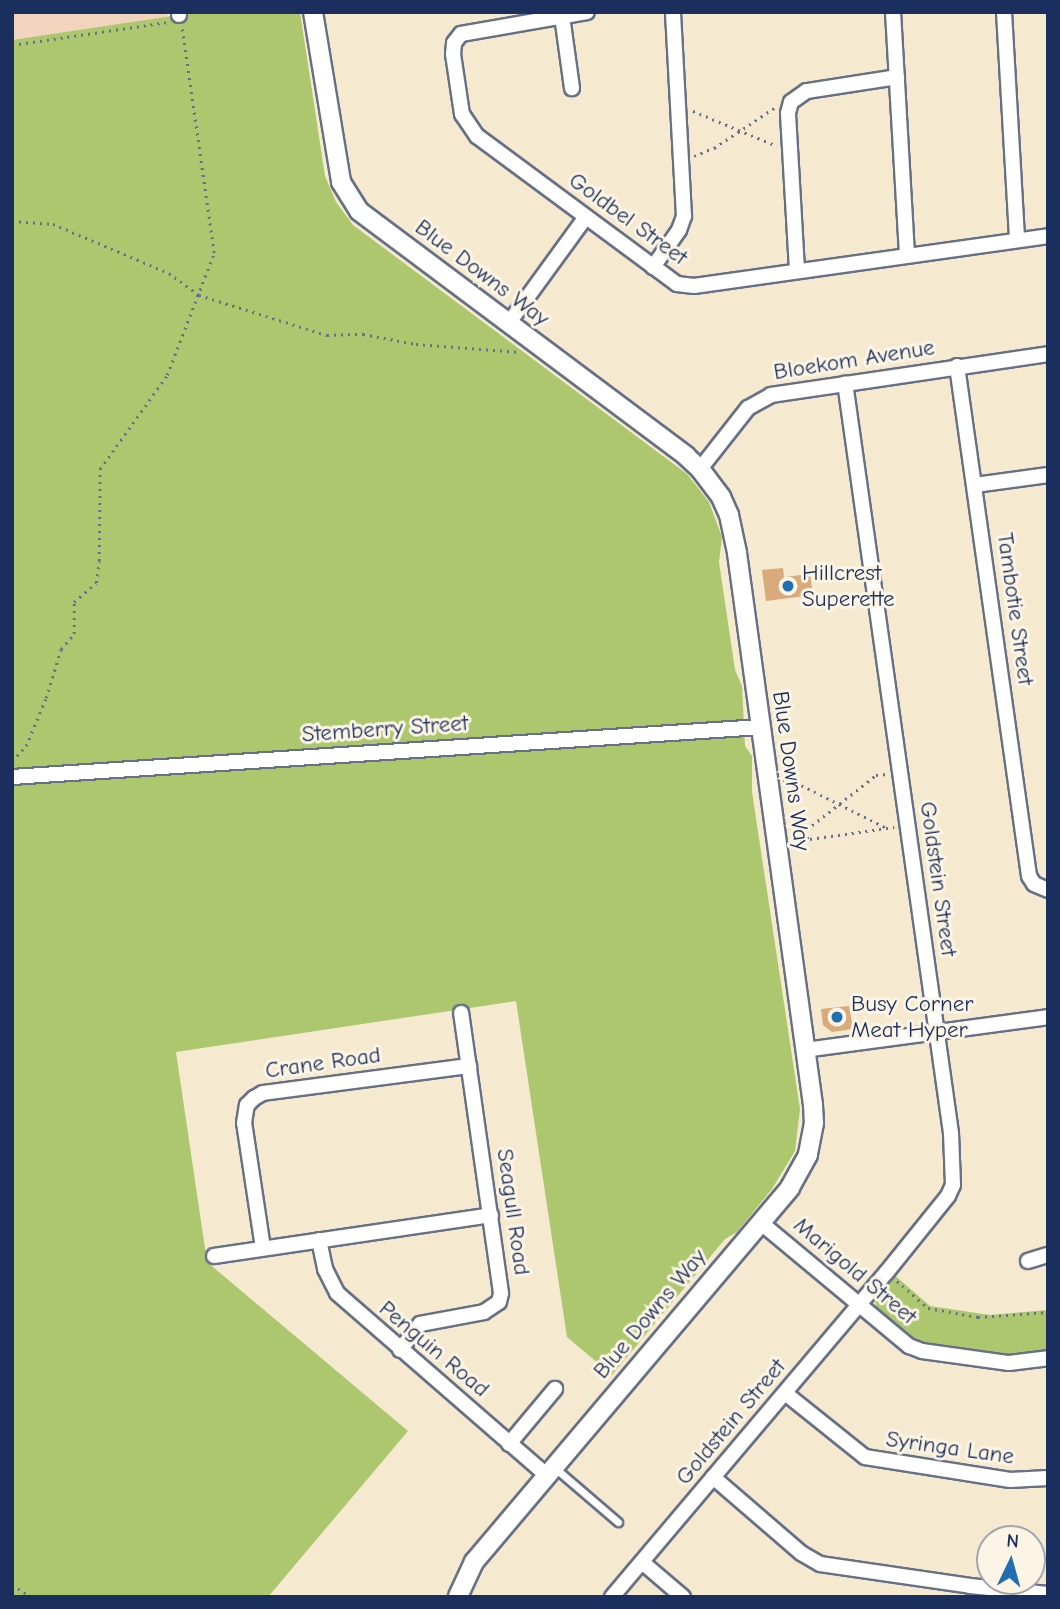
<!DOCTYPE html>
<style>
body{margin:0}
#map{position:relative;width:1060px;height:1609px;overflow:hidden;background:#f5e9d0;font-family:"Comic Neue",sans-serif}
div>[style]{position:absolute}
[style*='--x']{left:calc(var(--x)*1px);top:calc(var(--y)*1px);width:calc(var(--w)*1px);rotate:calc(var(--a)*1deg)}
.built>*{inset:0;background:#f2d4be}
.green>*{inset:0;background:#acc76e}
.building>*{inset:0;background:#d9aa7c}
.path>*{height:2.5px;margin-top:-1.25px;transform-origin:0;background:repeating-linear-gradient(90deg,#677086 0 2px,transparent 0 7px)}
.roads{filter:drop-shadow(2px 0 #677086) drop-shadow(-2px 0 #677086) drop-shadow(0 2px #677086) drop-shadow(0 -2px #677086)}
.service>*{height:7px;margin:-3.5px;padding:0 3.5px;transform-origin:3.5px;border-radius:3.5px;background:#fff}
.minor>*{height:14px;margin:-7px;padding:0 7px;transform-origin:7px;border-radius:7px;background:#fff}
.tertiary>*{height:18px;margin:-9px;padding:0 9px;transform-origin:9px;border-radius:9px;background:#fff}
.dots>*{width:19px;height:19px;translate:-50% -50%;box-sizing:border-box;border:4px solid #fcf5e5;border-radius:50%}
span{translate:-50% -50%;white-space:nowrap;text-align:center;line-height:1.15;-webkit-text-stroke:6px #fcf5e5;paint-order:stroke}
.street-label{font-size:23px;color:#1b2f5e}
.poi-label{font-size:23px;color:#1b2f5e}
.left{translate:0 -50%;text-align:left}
.frame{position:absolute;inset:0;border:14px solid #1b2f5e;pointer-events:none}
.north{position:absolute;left:976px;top:1525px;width:70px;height:70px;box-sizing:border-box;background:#fcf5e5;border:2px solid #a2a6af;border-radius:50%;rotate:5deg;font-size:19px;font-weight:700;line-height:28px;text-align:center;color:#1b2f5e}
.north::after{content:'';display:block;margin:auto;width:24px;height:32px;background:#1f6fb2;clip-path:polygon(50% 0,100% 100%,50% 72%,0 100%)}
</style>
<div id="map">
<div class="built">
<i style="clip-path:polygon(12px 12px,167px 12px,167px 18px,12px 40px)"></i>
</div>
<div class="green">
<i style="clip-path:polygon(199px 12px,300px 12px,325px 176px,336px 202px,353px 225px,687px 474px,709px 502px,722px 537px,719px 562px,735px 670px,742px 686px,745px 746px,752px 756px,752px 792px,800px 1109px,795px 1151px,772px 1189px,737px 1232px,725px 1239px,612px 1375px,567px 1337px,516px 1001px,176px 1052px,207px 1262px,408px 1431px,268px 1597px,12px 1597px,12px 40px)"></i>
<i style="clip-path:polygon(892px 1273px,930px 1306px,990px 1315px,1048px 1310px,1048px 1351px,1010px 1357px,918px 1343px,908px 1337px,876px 1308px,875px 1296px)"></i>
</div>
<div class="building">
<i style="clip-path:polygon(783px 568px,784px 577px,810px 574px,813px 595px,766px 601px,762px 570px)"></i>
<i style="clip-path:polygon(849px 1006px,853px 1029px,832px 1032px,823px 1025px,821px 1009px)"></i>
</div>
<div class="path">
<i style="--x:12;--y:45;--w:158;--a:-8.4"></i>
<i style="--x:693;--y:111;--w:91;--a:22.6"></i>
<i style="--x:694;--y:156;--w:22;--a:-22"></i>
<i style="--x:714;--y:148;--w:76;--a:-33.7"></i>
<i style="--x:12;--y:221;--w:41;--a:4.2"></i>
<i style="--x:53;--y:224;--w:126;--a:22.9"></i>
<i style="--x:169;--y:273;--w:37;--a:36"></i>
<i style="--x:199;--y:295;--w:134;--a:17.4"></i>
<i style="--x:327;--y:335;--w:36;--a:-2"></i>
<i style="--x:363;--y:334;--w:54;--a:10.7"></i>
<i style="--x:416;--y:344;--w:103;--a:4.4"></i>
<i style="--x:12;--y:761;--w:21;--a:-47"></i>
<i style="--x:26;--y:746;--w:52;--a:-67.4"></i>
<i style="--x:46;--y:698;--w:51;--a:-73"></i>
<i style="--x:61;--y:649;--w:20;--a:-49"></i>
<i style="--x:74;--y:634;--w:32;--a:-90"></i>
<i style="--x:74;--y:602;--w:29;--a:-41"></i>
<i style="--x:96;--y:583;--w:22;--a:-82"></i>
<i style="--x:99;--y:561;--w:92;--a:-89.4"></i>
<i style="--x:100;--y:469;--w:115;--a:-54.5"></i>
<i style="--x:167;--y:375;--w:131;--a:-68.9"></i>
<i style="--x:214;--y:253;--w:226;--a:-98.1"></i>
<i style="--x:783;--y:780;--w:6;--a:-9"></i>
<i style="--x:789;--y:779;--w:110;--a:26.6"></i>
<i style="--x:801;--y:834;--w:10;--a:29"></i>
<i style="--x:810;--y:839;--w:85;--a:-8.1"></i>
<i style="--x:792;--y:835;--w:9;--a:-6"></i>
<i style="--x:801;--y:834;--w:95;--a:-38.2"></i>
<i style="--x:876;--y:775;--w:12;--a:-5"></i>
<i style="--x:897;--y:1281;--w:41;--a:41.1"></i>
<i style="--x:928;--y:1308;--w:51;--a:10.2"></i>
<i style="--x:978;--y:1317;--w:70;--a:-4.1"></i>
<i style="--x:12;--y:1585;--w:23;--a:31"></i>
</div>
<div class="roads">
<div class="service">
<i style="--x:555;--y:1468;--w:83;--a:40.6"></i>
</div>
<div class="minor">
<i style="--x:179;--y:12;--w:3;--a:90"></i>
<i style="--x:587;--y:12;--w:128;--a:170.1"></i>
<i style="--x:461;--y:34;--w:11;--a:128"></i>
<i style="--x:454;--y:43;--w:11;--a:95"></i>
<i style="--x:453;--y:54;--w:61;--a:81.5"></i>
<i style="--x:462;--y:114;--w:27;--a:56"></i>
<i style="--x:477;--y:136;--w:249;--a:36.5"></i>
<i style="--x:677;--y:284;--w:17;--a:7"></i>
<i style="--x:694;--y:286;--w:358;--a:-8"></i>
<i style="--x:893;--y:12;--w:243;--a:86.7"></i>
<i style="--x:1004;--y:12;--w:228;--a:86.7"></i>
<i style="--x:562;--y:16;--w:73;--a:82.1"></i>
<i style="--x:653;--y:267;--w:45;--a:-54.9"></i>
<i style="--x:679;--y:230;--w:15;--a:-70"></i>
<i style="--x:684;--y:216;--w:204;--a:-93.1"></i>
<i style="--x:797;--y:270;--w:157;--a:-93.3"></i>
<i style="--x:788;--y:113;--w:11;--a:-75"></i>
<i style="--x:791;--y:102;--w:19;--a:-35"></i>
<i style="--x:807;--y:91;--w:91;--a:-8.8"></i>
<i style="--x:508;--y:324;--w:131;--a:-54"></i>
<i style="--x:957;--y:366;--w:515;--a:81.96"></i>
<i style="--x:1029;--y:876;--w:9;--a:58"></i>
<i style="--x:1034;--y:884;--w:15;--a:23"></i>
<i style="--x:700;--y:469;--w:78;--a:-51.8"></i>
<i style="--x:748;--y:408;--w:26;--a:-29"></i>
<i style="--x:771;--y:395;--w:280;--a:-8.4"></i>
<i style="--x:975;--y:485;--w:74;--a:-7.8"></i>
<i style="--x:12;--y:777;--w:751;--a:-3.82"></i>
<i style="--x:805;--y:1050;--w:245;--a:-7.7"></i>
<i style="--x:760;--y:1222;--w:194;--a:39.8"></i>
<i style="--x:909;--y:1346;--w:14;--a:21"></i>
<i style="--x:922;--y:1351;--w:88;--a:7.9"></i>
<i style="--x:1009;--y:1363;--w:39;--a:-7"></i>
<i style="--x:319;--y:1240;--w:30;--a:78"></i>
<i style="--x:325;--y:1269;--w:27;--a:63"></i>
<i style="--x:337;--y:1293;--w:277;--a:41"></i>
<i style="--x:263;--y:1248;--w:126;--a:-98.6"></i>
<i style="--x:244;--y:1123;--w:18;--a:-81"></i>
<i style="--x:247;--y:1105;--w:10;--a:-45"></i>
<i style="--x:254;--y:1098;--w:10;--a:-29"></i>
<i style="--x:263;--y:1093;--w:208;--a:-7.5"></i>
<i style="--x:214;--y:1256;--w:280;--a:-8.4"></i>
<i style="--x:1028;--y:1261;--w:21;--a:-17"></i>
<i style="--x:400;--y:1350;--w:33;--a:-52"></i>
<i style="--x:420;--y:1324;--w:65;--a:-10.6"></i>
<i style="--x:484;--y:1312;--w:18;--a:-34"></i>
<i style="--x:499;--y:1302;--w:9;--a:-77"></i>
<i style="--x:501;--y:1293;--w:283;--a:-98.1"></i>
<i style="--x:785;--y:1393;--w:102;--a:38.7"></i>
<i style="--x:865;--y:1457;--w:147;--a:9"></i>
<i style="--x:1010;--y:1480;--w:38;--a:-3"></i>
<i style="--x:509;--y:1444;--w:72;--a:-50.1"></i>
<i style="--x:713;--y:1477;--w:116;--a:40.8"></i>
<i style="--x:801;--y:1553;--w:22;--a:30"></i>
<i style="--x:820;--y:1564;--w:152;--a:8.3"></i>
<i style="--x:970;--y:1586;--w:78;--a:5.9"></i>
<i style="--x:642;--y:1562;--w:54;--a:40.5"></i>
<i style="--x:612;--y:1597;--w:424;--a:-49.8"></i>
<i style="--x:886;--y:1273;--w:99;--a:-51.2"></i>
<i style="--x:948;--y:1196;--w:12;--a:-66"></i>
<i style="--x:953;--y:1185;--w:52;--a:-92.2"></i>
<i style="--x:951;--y:1133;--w:757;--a:-98.04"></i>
</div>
<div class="tertiary">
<i style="--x:313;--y:12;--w:172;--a:80.6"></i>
<i style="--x:341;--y:182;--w:34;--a:58"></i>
<i style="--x:359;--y:211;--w:409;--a:36.8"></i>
<i style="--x:686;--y:456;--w:19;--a:43"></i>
<i style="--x:700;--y:469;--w:35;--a:53"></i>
<i style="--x:721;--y:497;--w:20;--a:66"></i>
<i style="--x:729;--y:515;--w:39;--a:78"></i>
<i style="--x:737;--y:553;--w:557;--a:82.16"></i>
<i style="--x:813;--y:1105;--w:18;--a:87"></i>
<i style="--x:814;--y:1123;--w:33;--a:101"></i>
<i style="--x:808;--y:1155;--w:38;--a:119"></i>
<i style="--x:790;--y:1188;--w:490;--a:130.2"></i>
<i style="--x:474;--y:1562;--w:38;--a:115"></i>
</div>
</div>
<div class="dots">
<i style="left:788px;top:586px;background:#1f6fb2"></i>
<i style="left:837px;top:1017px;background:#1f6fb2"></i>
</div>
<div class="street-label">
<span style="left:628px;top:219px;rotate:36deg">Goldbel Street</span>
<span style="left:482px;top:273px;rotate:37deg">Blue Downs Way</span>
<span style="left:854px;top:360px;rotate:-9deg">Bloekom Avenue</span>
<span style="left:1015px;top:609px;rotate:82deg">Tambotie Street</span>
<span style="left:385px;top:729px;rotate:-4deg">Stemberry Street</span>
<span style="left:791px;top:771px;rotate:82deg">Blue Downs Way</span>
<span style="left:938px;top:879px;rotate:82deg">Goldstein Street</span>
<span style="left:323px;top:1063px;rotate:-8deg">Crane Road</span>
<span style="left:513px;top:1212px;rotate:82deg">Seagull Road</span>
<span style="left:855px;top:1271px;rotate:40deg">Marigold Street</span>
<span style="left:650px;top:1314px;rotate:-50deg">Blue Downs Way</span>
<span style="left:434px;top:1349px;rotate:40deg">Penguin Road</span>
<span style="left:731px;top:1422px;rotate:-50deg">Goldstein Street</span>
<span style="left:950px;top:1448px;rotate:8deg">Syringa Lane</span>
</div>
<div class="poi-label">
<span class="left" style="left:802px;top:586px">Hillcrest<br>Superette</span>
<span class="left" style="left:851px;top:1017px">Busy Corner<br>Meat Hyper</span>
</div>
<div class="frame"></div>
<div class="north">N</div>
</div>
